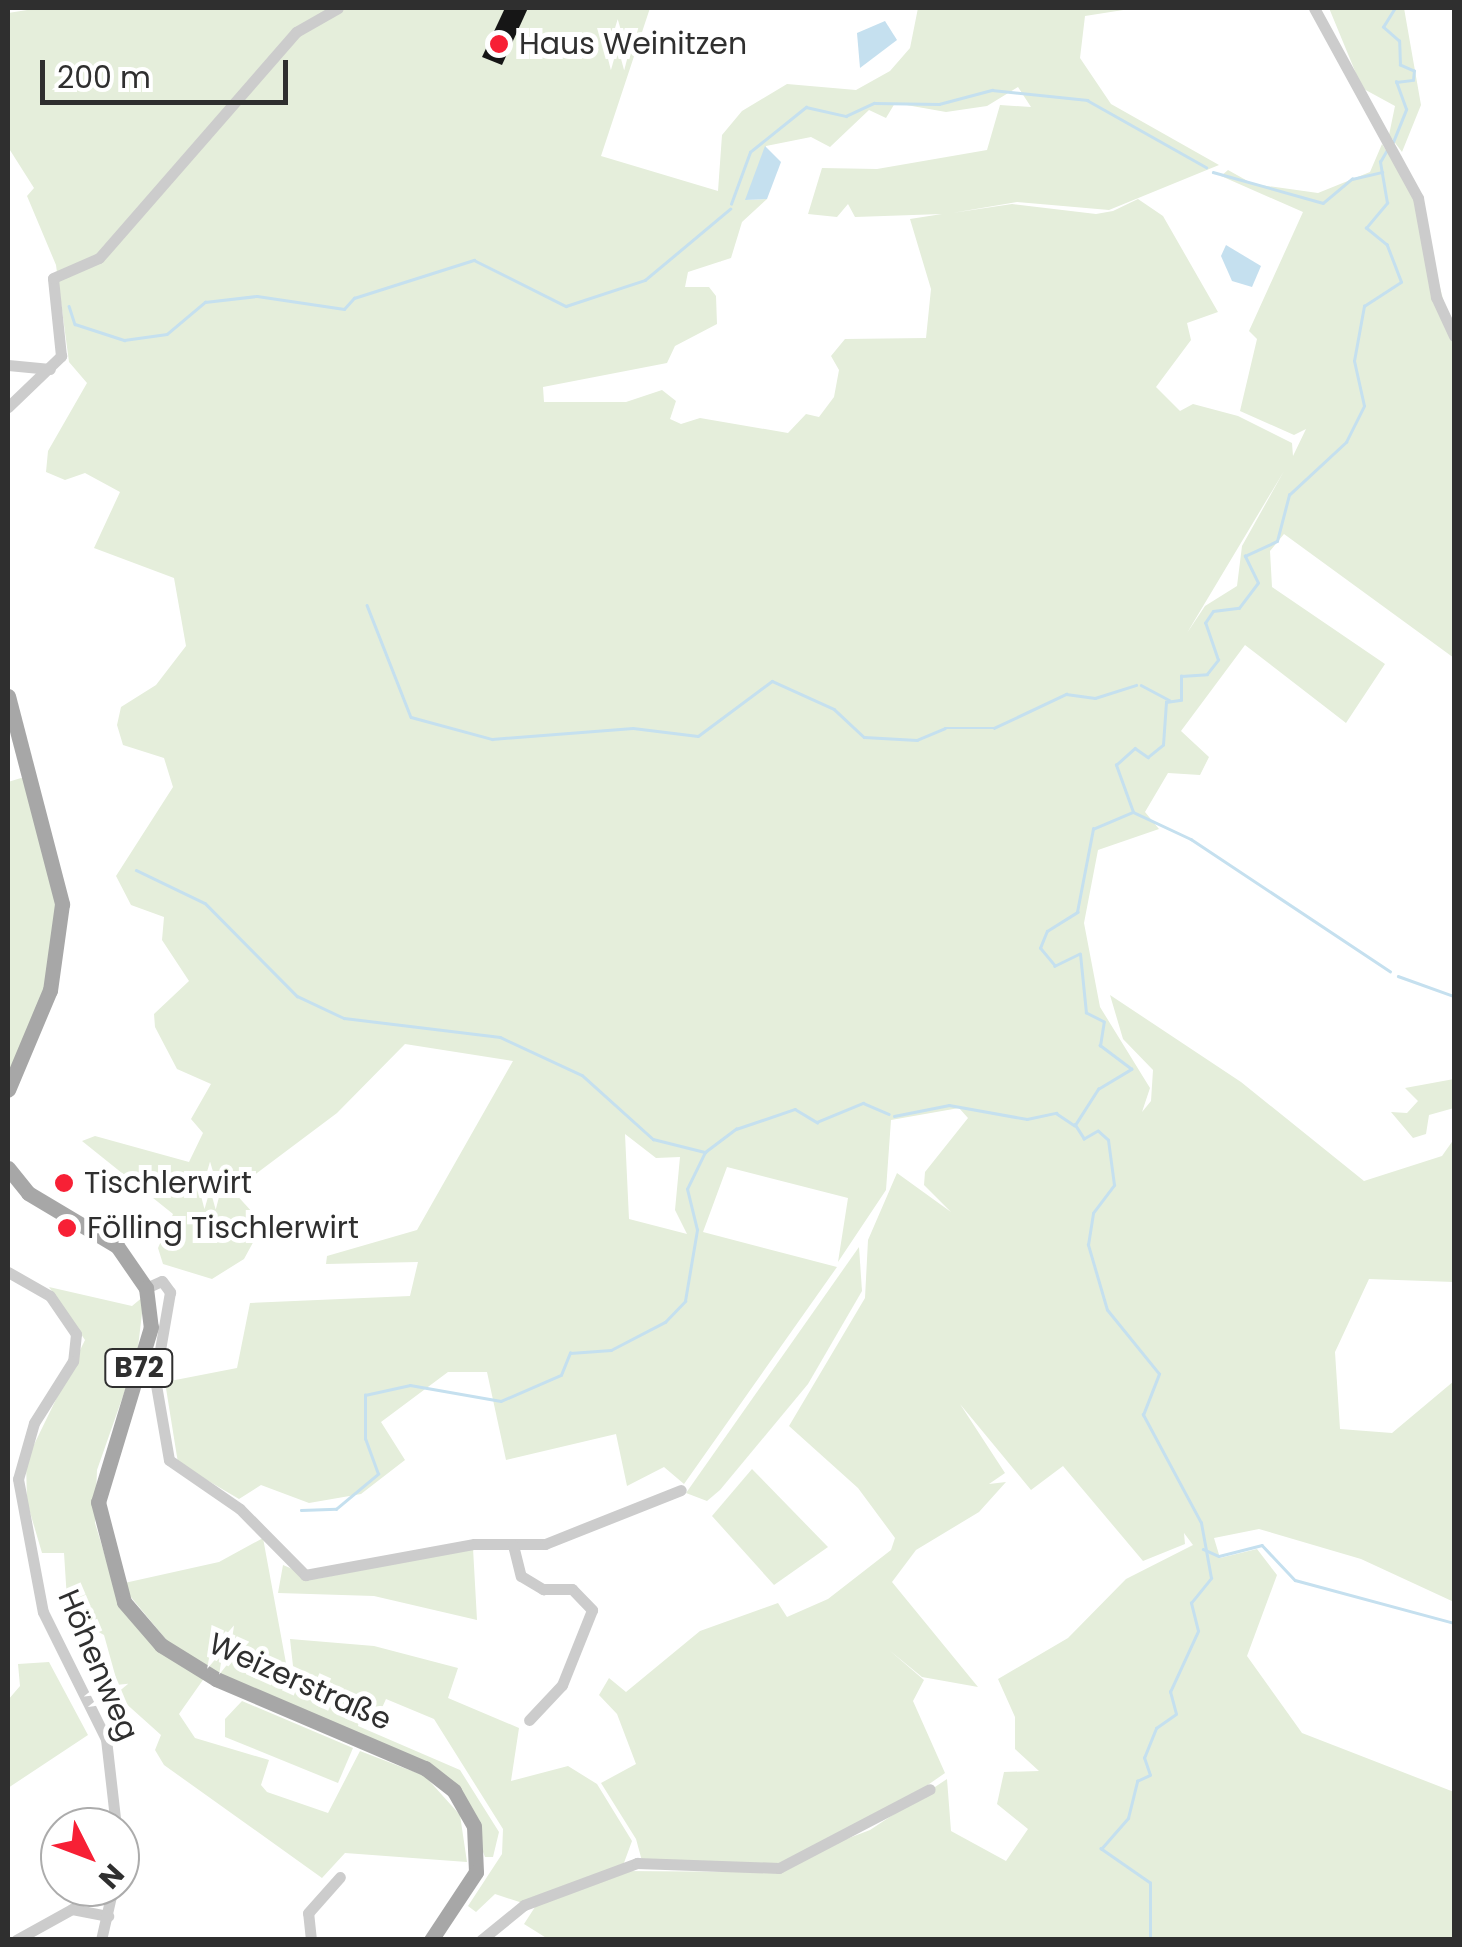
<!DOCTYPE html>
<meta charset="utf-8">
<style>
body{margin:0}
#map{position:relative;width:1462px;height:1947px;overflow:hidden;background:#fff;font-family:Poppins,sans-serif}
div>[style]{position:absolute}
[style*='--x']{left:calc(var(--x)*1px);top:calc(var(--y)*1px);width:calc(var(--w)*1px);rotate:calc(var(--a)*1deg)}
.green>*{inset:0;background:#e5eedb}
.water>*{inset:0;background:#c5e0ef}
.stream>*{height:2.5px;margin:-1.25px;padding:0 1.25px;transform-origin:1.25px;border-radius:1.25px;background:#c5e0ef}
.building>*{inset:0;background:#161616}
.minor>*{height:11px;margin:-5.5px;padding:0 5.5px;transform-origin:5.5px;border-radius:5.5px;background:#ccc}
.major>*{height:15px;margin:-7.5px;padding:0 7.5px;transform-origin:7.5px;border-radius:7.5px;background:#a7a7a7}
.dots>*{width:28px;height:28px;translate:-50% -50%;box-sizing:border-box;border:5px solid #fff;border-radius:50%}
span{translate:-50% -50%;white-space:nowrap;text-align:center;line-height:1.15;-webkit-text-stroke:10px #fff;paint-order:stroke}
.shield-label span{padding:2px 8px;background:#fff;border:2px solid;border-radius:8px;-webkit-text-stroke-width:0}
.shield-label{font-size:28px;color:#2f2f2f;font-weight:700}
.poi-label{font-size:30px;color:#2f2f2f}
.left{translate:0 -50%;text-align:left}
.street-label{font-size:30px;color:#2f2f2f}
.frame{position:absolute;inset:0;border:10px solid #2f2f2f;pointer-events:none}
.north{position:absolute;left:40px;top:1807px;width:100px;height:100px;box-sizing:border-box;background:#fff;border:2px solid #acacac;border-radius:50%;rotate:132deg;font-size:28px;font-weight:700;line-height:40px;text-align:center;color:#2f2f2f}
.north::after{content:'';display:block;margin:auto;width:35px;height:45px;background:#f72035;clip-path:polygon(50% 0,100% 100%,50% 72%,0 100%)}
.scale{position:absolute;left:40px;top:60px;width:248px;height:45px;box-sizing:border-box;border:5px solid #2f2f2f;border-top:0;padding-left:12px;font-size:30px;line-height:35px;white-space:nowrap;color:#2f2f2f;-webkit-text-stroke:8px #fff;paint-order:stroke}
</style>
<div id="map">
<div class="green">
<i style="clip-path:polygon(evenodd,40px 8px,650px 8px,601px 156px,718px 191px,722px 135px,742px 111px,787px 84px,856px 90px,890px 71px,910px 48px,918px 8px,1136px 8px,1085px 16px,1080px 58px,1111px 104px,1219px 165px,1109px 210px,1017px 202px,952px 213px,1012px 204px,1096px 214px,1113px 211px,1138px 199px,1163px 216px,1218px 312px,1187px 323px,1191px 340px,1156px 387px,1180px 411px,1193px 404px,1238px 416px,1292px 443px,1293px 456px,1306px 429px,1294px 435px,1240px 411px,1257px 339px,1249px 331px,1303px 212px,1221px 176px,1228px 170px,1253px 184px,1318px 193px,1370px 172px,1382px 144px,1417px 199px,1454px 341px,1454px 658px,1284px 534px,1270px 551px,1272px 587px,1385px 664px,1346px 723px,1245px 645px,1181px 731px,1209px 757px,1200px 775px,1168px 773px,1145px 812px,1159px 829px,1098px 850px,1084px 923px,1100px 1007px,1150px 1088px,1142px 1112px,1151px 1101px,1153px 1070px,1123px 1039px,1110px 995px,1241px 1082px,1364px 1181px,1442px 1156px,1454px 1139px,1454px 1282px,1369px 1279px,1335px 1352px,1340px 1429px,1392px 1433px,1454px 1381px,1454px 1602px,1361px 1559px,1259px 1529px,1214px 1538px,1220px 1558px,1257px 1549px,1277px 1575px,1247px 1656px,1302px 1733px,1454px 1792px,1454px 1939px,548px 1939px,524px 1924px,535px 1907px,495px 1894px,476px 1912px,468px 1906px,502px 1854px,503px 1829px,434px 1719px,386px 1699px,381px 1710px,358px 1707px,294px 1675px,290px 1639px,374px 1646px,458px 1668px,448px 1698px,519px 1728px,511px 1781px,568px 1766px,597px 1784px,632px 1841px,621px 1871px,760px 1872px,870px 1830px,947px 1779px,951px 1831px,1006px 1861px,1028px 1829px,997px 1804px,1004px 1772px,1039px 1771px,1015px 1749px,1015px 1717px,998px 1679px,1068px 1638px,1126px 1579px,1193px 1545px,1184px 1533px,1185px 1544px,1143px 1561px,1063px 1466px,1031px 1490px,960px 1404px,1005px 1473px,989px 1484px,1006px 1482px,979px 1512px,916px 1550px,892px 1582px,978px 1687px,922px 1677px,889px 1650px,924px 1680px,913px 1701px,945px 1773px,876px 1821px,773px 1867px,642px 1861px,636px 1839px,601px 1783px,636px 1764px,617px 1714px,599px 1695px,609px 1678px,626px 1692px,700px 1631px,778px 1603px,787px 1617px,828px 1599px,891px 1550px,895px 1538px,858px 1488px,789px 1426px,865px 1298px,868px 1240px,897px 1173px,951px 1212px,924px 1185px,925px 1172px,968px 1118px,959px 1108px,891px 1120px,886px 1190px,838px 1262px,848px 1198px,727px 1167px,703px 1232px,837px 1267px,684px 1484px,664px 1467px,627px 1486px,616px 1434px,506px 1460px,487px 1372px,448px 1372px,381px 1422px,405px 1460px,361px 1494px,309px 1503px,261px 1485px,239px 1499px,178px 1463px,165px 1382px,237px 1368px,250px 1303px,410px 1296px,418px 1262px,326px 1264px,327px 1256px,417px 1230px,513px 1061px,405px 1044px,337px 1113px,233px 1191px,263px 1224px,244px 1259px,212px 1279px,163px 1264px,158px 1248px,173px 1214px,82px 1141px,95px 1136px,189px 1162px,203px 1133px,191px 1119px,211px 1084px,177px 1069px,155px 1027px,154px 1014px,189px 981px,162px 940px,164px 917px,131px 905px,116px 876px,173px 787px,164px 758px,123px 745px,117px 725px,121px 707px,156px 685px,186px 646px,174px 578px,94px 548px,120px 492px,85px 473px,65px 480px,46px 472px,48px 451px,87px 383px,69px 362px,56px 265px,27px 196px,34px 188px,8px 147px,8px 13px,40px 8px,1018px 87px,1031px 107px,1000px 105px,987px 150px,877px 169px,822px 168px,808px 214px,837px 217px,848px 204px,855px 217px,942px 214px,910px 219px,931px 289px,926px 338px,845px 339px,831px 356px,839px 370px,834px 397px,819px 417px,806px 414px,788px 433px,700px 418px,681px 424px,670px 419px,676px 401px,662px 390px,626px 402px,544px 402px,543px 387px,667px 363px,675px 346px,717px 324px,716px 296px,709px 287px,685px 287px,688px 272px,731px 258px,742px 222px,767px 199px,746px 200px,766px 146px,811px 137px,830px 147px,869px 110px,886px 118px,895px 103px,946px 112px,987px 106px,1018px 87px,40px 8px,1284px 471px,1242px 546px,1237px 586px,1205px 606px,1187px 633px,1284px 471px,40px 8px,625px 1134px,656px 1158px,680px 1157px,675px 1210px,687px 1234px,629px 1219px,625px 1134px)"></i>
<i style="clip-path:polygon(1329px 8px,1404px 8px,1421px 105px,1402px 152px,1389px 135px,1395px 106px,1362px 88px)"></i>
<i style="clip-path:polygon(21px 778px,29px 779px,56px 906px,43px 995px,8px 1075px,8px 782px)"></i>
<i style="clip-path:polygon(1454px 1079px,1454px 1108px,1429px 1115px,1426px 1134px,1413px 1138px,1391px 1112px,1407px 1113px,1418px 1101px,1405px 1088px)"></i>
<i style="clip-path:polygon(859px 1247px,862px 1291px,808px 1384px,720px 1490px,707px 1501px,686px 1493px)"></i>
<i style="clip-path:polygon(49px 1287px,132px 1306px,144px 1296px,137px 1356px,97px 1470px,95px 1523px,119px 1602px,205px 1677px,179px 1714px,195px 1738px,269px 1760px,261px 1785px,267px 1792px,328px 1813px,360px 1751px,425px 1776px,460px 1815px,467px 1862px,345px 1853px,322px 1878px,164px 1765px,155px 1750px,161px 1735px,122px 1700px,104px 1635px,68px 1615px,64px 1553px,42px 1553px,27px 1502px,26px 1461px,85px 1340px)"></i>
<i style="clip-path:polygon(752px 1469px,828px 1547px,774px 1585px,712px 1516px)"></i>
<i style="clip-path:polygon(263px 1538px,288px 1674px,361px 1711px,358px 1726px,460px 1770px,499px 1832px,493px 1857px,485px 1857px,459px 1789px,228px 1680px,169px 1643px,120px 1584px,219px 1562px)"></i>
<i style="clip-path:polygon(473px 1548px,477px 1620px,374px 1596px,278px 1593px,283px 1565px,316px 1579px)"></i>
<i style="clip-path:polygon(49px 1662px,88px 1735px,8px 1788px,8px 1700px,20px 1686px,18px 1664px)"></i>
<i style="clip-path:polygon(242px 1701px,353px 1748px,338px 1783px,225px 1737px,225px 1719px)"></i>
</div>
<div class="water">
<i style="clip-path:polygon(885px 21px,897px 40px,860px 68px,857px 33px)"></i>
<i style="clip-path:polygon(765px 146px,781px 162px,767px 199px,745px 200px)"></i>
<i style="clip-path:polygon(1226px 245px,1261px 266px,1252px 287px,1232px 281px,1221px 256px)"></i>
</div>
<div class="stream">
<i style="--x:1393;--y:142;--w:35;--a:-68"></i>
<i style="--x:1406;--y:109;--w:29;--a:-110"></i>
<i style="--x:1396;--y:82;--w:17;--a:-7"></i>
<i style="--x:1413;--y:80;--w:9;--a:-84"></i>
<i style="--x:1414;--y:71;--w:15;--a:-157"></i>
<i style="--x:1400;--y:65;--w:24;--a:-92"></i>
<i style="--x:1399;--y:41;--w:21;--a:-139"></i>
<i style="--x:1383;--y:27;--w:22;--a:-58"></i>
<i style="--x:1213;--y:172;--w:114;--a:15.7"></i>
<i style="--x:1323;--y:203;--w:38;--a:-40"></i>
<i style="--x:1352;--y:179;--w:31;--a:-13"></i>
<i style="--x:731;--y:204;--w:55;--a:-69.9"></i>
<i style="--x:750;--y:152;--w:72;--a:-38.8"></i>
<i style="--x:806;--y:107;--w:41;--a:12.7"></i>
<i style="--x:846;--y:116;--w:31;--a:-25"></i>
<i style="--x:874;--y:103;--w:65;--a:0.9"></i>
<i style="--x:939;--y:104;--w:55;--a:-14.8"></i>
<i style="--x:992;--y:90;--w:96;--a:6"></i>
<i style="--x:1087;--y:100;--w:137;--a:29.4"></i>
<i style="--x:69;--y:306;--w:19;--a:72"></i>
<i style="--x:75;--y:324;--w:52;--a:18.1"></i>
<i style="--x:124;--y:340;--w:43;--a:-7.9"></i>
<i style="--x:167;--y:334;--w:50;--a:-40.1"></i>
<i style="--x:205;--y:302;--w:52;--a:-6.6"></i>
<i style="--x:257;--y:296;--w:88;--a:8.5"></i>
<i style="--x:344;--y:309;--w:15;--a:-48"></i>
<i style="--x:354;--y:298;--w:126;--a:-17.6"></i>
<i style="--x:474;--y:260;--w:103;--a:26.6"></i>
<i style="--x:566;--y:306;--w:83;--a:-18.2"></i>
<i style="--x:645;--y:280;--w:111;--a:-39.9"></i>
<i style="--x:367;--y:605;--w:120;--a:68.6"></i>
<i style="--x:411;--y:717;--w:84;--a:15.2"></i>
<i style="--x:492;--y:739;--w:141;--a:-4.5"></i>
<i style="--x:633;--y:728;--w:65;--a:7"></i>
<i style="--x:698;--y:736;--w:92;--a:-36.6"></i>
<i style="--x:772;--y:681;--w:68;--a:24.3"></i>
<i style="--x:834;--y:709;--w:41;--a:43"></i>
<i style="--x:864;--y:737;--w:53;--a:3.2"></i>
<i style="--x:917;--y:740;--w:30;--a:-23"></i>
<i style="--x:945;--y:728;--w:49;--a:0"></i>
<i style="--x:994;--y:728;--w:80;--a:-25.3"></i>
<i style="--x:1066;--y:694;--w:29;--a:8"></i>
<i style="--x:1095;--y:698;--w:43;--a:-17.6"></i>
<i style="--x:1141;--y:685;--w:32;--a:28"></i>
<i style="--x:1133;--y:812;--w:64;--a:25"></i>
<i style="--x:1191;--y:839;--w:239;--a:33.6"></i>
<i style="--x:136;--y:870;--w:76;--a:25.6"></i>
<i style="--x:205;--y:903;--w:131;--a:45.3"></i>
<i style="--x:297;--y:996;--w:52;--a:25.1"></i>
<i style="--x:344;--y:1018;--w:157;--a:6.9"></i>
<i style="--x:500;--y:1037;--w:90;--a:24.9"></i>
<i style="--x:582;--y:1075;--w:96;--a:42"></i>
<i style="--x:653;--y:1139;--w:54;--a:14"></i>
<i style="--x:705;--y:1152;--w:39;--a:-37"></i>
<i style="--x:736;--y:1129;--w:62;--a:-18.7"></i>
<i style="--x:795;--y:1109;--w:26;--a:31"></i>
<i style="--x:817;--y:1122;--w:50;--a:-22.4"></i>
<i style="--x:863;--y:1103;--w:28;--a:23"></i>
<i style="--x:1398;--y:976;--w:59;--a:19.7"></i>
<i style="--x:894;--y:1116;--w:56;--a:-11.3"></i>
<i style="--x:949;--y:1105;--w:79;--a:10.2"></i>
<i style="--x:1027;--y:1119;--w:30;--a:-12"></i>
<i style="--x:1056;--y:1113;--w:22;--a:34"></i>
<i style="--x:301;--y:1510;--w:35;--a:-2"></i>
<i style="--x:336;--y:1509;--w:55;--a:-39.8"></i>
<i style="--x:378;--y:1474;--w:37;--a:-110"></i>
<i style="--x:365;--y:1439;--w:44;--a:-90"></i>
<i style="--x:365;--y:1395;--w:46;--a:-12.5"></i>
<i style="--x:410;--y:1385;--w:92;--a:10"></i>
<i style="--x:501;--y:1401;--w:65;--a:-23.4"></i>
<i style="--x:561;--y:1375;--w:24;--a:-68"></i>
<i style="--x:570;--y:1353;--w:41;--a:-4.2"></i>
<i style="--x:611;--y:1350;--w:61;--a:-27.4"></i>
<i style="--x:665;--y:1322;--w:29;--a:-46"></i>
<i style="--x:685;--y:1301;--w:72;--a:-80.4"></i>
<i style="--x:697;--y:1230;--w:42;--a:-103.7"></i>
<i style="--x:687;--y:1189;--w:39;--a:-64"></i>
<i style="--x:1203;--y:1549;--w:17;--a:24"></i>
<i style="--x:1219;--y:1556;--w:44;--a:-14.3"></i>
<i style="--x:1262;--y:1545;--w:48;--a:46.7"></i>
<i style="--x:1295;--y:1580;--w:165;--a:15.1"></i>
<i style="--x:1150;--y:1940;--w:57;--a:-90"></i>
<i style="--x:1150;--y:1883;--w:60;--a:-145.2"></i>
<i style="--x:1101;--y:1849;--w:41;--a:-48.9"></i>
<i style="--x:1128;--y:1818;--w:38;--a:-76"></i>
<i style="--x:1137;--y:1781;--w:14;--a:-25"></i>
<i style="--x:1150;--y:1775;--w:18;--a:-109"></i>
<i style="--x:1144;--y:1758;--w:32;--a:-68"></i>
<i style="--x:1156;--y:1728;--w:24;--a:-35"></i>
<i style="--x:1176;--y:1714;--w:23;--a:-105"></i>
<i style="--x:1170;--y:1692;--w:67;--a:-65.3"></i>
<i style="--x:1198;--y:1631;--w:29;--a:-104"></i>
<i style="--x:1191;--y:1603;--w:32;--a:-51"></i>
<i style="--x:1211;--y:1578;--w:56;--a:-100.3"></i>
<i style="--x:1201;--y:1523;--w:123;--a:-118.2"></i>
<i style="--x:1143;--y:1415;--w:44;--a:-68.7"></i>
<i style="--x:1159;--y:1374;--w:82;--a:-129.1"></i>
<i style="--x:1107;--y:1310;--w:68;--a:-106.3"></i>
<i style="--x:1088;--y:1245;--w:32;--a:-81"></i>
<i style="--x:1093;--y:1213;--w:35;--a:-53"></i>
<i style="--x:1114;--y:1185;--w:45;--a:-97.6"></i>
<i style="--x:1108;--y:1140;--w:13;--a:-138"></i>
<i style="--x:1098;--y:1131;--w:16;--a:150"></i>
<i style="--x:1084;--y:1139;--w:17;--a:-123"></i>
<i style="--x:1075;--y:1125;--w:43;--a:-57.4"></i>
<i style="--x:1098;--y:1089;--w:39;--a:-31"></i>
<i style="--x:1131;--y:1069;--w:39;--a:-143"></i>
<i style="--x:1100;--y:1046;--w:24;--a:-81"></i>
<i style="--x:1104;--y:1022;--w:20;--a:-153"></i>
<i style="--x:1086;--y:1013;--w:59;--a:-95.8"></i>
<i style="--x:1080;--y:954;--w:28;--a:154"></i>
<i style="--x:1055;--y:966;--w:23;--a:-130"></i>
<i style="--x:1040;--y:948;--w:18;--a:-68"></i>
<i style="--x:1047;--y:931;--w:36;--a:-32"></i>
<i style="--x:1077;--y:912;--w:85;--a:-79.1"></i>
<i style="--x:1093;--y:829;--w:43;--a:-23"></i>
<i style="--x:1133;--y:812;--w:50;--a:-109.9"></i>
<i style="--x:1116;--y:765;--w:25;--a:-42"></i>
<i style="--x:1135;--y:748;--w:16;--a:35"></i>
<i style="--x:1148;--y:757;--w:19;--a:-39"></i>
<i style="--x:1163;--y:745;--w:43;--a:-86"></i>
<i style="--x:1166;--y:702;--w:15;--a:-8"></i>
<i style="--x:1181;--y:700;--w:24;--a:-90"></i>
<i style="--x:1181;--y:676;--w:26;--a:-4"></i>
<i style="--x:1207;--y:674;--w:18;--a:-52"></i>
<i style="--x:1218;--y:660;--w:39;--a:-109"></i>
<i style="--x:1205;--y:623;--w:14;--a:-56"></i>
<i style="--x:1213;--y:611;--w:26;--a:-7"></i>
<i style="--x:1239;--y:608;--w:31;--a:-53"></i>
<i style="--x:1258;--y:583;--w:30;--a:-116"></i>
<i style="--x:1245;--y:556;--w:35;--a:-25"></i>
<i style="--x:1277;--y:541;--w:48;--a:-75.4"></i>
<i style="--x:1289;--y:495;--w:78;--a:-42.9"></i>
<i style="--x:1346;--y:442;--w:40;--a:-63.4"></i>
<i style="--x:1364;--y:406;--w:46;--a:-102.5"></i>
<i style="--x:1354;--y:361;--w:56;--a:-79.7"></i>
<i style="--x:1364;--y:306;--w:44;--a:-33"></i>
<i style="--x:1401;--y:282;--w:40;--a:-111"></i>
<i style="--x:1387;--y:245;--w:27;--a:-141"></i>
<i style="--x:1366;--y:228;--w:33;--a:-50"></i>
<i style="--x:1387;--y:203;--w:42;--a:-99.7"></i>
<i style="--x:1380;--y:162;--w:16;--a:-60"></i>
</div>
<div class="building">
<i style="clip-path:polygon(505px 8px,528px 8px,502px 65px,482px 57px)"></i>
</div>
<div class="minor">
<i style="--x:1314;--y:8;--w:217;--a:61.3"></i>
<i style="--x:1418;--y:198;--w:101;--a:79.7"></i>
<i style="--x:1436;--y:297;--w:43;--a:65.2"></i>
<i style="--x:8;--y:365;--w:42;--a:5.4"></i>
<i style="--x:8;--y:407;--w:74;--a:-43.9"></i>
<i style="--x:61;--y:356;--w:78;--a:-95.9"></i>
<i style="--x:53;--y:278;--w:50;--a:-23.5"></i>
<i style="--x:99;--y:258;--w:300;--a:-48.9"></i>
<i style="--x:296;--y:32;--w:48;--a:-29.7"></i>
<i style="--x:8;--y:1272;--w:48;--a:29.7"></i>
<i style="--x:50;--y:1296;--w:46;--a:55.6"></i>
<i style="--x:76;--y:1334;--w:27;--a:96"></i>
<i style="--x:73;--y:1361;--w:73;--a:122.2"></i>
<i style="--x:34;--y:1423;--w:58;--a:105.9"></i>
<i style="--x:18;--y:1479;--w:135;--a:79.4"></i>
<i style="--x:43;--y:1612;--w:142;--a:63.6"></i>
<i style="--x:106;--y:1739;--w:89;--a:83.5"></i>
<i style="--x:146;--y:1288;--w:17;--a:-24"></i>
<i style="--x:162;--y:1281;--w:14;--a:54"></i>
<i style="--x:170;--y:1292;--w:88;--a:99.8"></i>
<i style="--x:155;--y:1379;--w:82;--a:80.2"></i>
<i style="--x:169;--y:1460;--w:86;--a:34.6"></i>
<i style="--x:240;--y:1509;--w:93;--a:45.4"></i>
<i style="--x:305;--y:1575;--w:172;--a:-10.4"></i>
<i style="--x:474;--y:1544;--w:71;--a:0"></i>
<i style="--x:545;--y:1544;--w:146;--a:-21.7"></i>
<i style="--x:513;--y:1545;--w:32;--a:76"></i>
<i style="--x:521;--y:1576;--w:26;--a:31"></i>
<i style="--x:543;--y:1589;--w:29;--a:0"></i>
<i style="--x:572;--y:1589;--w:29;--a:46"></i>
<i style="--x:592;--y:1610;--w:81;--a:111.8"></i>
<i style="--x:562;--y:1685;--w:48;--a:133.3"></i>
<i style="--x:16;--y:1940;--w:64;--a:-29"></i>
<i style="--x:72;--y:1909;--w:37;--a:11"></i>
<i style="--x:101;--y:1940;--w:54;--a:-77.2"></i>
<i style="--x:311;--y:1940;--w:27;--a:-96"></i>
<i style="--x:308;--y:1913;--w:48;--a:-48.4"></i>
<i style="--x:481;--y:1940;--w:55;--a:-39.1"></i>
<i style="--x:524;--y:1905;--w:121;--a:-20.4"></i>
<i style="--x:637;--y:1863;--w:142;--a:2"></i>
<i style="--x:779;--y:1868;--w:170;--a:-27.6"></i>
</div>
<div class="major">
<i style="--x:8;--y:696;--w:215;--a:75.4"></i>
<i style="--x:62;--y:904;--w:87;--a:97.9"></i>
<i style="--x:50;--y:990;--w:108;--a:112.8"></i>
<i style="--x:8;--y:1168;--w:32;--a:51"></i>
<i style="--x:28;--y:1193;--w:104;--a:30.8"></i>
<i style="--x:117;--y:1246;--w:51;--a:55.4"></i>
<i style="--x:146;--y:1288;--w:39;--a:83"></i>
<i style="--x:151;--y:1327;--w:183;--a:106.8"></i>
<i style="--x:98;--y:1502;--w:103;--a:75.4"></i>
<i style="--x:124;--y:1602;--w:57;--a:49.3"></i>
<i style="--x:161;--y:1645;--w:65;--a:31.7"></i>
<i style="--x:216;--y:1679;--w:227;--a:23.1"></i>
<i style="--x:425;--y:1768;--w:37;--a:38"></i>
<i style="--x:454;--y:1791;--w:40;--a:60.3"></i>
<i style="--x:474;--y:1826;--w:46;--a:87.5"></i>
<i style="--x:476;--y:1872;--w:82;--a:123.5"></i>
</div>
<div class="dots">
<i style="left:499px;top:44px;background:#f72035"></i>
<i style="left:64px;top:1183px;background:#f72035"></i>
<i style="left:67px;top:1228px;background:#f72035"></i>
</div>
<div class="shield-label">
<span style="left:139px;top:1368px">B72</span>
</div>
<div class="poi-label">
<span class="left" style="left:519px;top:44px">Haus Weinitzen</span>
<span class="left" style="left:84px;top:1183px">Tischlerwirt</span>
<span class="left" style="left:87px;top:1228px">Fölling Tischlerwirt</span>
</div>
<div class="street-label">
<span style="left:98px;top:1665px;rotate:67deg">Höhenweg</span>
<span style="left:300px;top:1682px;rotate:24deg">Weizerstraße</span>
</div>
<div class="frame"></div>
<div class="north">N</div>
<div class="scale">200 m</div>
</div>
